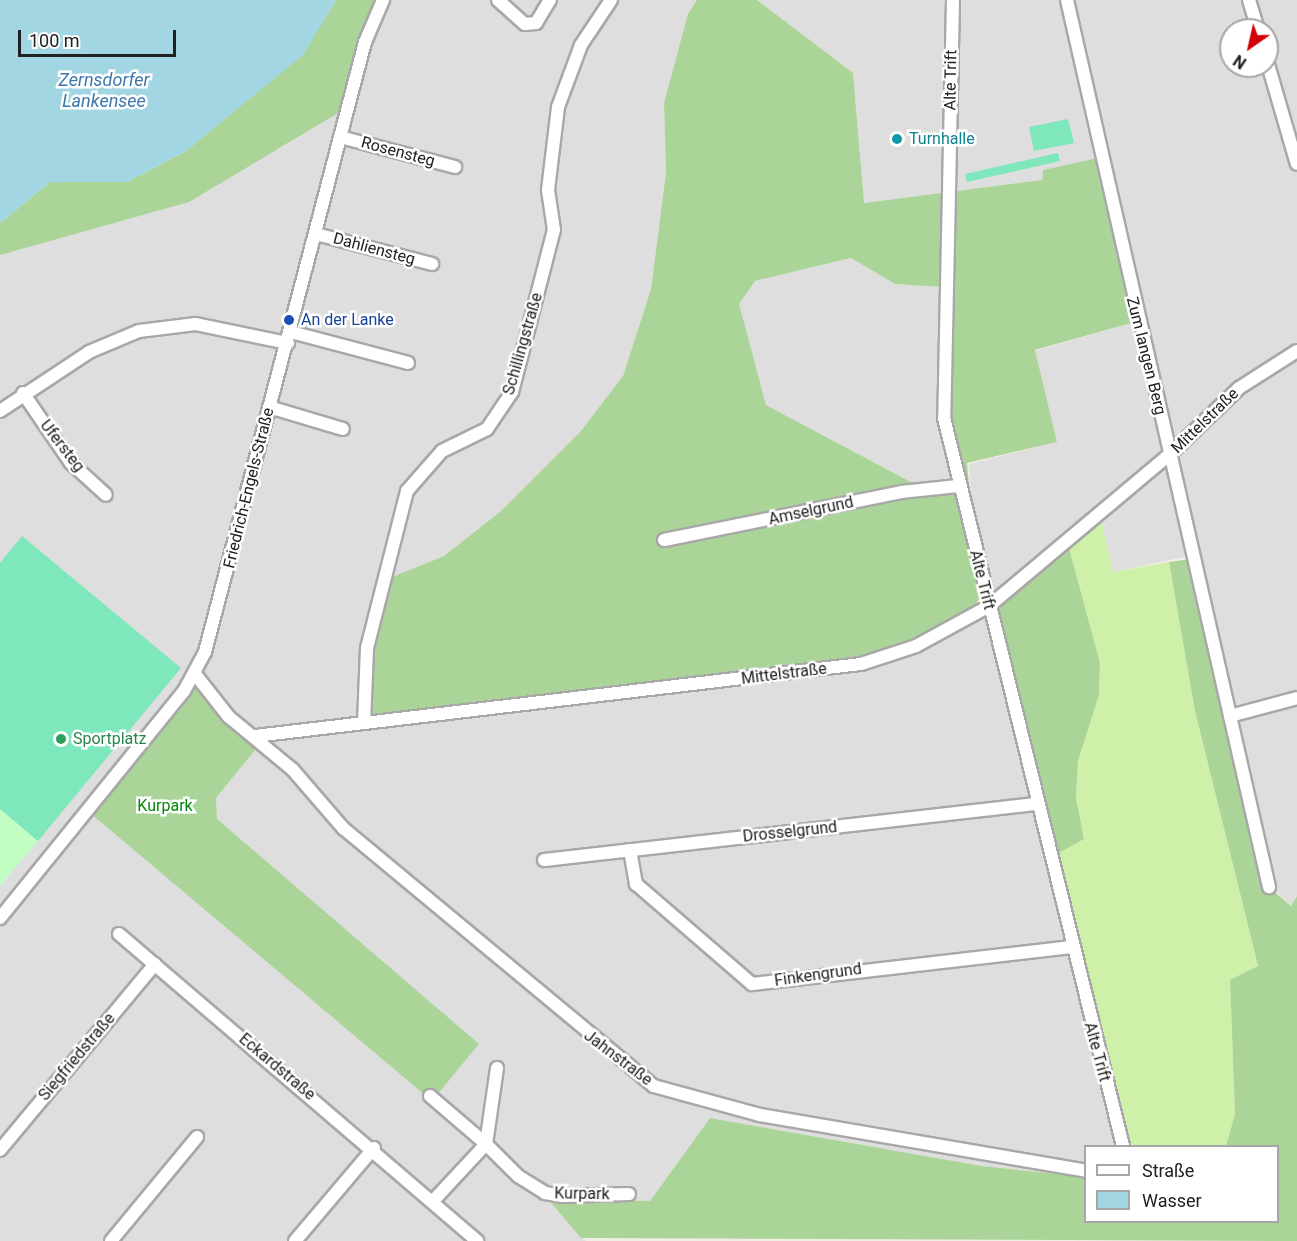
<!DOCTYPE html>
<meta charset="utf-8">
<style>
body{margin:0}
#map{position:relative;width:1297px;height:1241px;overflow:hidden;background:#f2eee6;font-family:Roboto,sans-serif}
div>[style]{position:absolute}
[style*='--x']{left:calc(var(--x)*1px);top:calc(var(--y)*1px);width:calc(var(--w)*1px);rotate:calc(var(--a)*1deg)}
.residential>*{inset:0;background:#dfdede}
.grass>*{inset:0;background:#cef0a8}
.forest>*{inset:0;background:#abd598}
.park>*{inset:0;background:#c1fec4}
.pitch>*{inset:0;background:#7ee7bc}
.water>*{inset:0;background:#a3d6e3}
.roads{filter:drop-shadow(2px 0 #a8a8a8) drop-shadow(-2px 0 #a8a8a8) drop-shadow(0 2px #a8a8a8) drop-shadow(0 -2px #a8a8a8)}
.minor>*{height:12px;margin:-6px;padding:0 6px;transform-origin:6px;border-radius:6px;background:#fff}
.dots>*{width:16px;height:16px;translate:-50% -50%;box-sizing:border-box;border:3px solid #fff;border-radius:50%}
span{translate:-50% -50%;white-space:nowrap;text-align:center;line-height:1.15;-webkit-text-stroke:5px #fff;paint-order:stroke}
.street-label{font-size:16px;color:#212121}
.culture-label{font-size:16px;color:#0d838f}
.left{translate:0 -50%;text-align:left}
.transit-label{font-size:16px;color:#164399}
.leisure-label{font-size:16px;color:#27864d}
.park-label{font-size:16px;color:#028609}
.water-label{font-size:18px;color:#3e77a9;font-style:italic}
.legend{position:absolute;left:1084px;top:1145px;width:195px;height:78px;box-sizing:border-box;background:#fff;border:2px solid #a6a6a6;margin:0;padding:8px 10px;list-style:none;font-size:18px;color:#212121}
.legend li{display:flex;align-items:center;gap:12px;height:30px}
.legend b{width:30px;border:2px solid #a6a6a6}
.north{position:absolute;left:1219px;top:18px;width:60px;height:60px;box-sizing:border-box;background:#fff;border:2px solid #a6a6a6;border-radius:50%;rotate:214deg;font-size:16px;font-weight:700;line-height:24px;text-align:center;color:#212121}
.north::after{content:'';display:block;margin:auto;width:21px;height:27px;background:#d10006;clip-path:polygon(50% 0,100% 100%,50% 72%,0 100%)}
.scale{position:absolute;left:18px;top:30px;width:158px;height:27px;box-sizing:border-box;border:3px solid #212121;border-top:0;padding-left:8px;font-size:18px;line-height:21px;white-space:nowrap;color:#212121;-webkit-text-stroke:4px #fff;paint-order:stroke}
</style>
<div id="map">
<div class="residential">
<i style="clip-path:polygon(evenodd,379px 0,697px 0,664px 103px,666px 172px,651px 289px,623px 376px,580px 432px,501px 511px,444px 556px,387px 579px,622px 698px,980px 615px,991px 620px,1123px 1146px,1086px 1146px,1085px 1177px,982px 1166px,710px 1118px,650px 1201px,548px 1199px,586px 1241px,0 1241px,0 255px,279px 149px,339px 112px,379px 0,197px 686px,259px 745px,216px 798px,217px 818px,197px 686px)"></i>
<i style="clip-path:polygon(evenodd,757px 0,1297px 0,1297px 896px,1291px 906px,1273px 887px,1198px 554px,1113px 572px,1097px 505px,993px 596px,972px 513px,969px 464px,1057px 442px,1035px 351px,1138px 321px,1097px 158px,1043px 170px,1042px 180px,864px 203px,853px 74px,757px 0,1231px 30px,1267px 30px,1267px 66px,1231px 66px,1231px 30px)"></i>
<i style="clip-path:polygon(851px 258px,895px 284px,943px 287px,955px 483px,924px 489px,766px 405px,738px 303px,755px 281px)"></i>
</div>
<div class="grass">
<i style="clip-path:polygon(1101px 519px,1113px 572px,1169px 562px,1195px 711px,1258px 967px,1230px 981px,1235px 1114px,1226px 1146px,1123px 1146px,1050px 858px,1084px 839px,1076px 798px,1078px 761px,1099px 695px,1100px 663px,1069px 548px)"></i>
</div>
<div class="forest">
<i style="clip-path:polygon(336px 0,379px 0,340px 112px,189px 202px,0 255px,0 223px,50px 182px,127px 182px,186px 151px,302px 55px)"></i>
<i style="clip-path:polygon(evenodd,697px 0,757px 0,853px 73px,864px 203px,1042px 180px,1043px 170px,1097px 158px,1138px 321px,1035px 350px,1057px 442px,967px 463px,980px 598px,973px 608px,913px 641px,861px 658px,368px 718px,371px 648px,387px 579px,444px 556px,501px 511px,580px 432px,623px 376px,651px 289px,666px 172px,664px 103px,688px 14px,697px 0,851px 258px,895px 284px,943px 287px,940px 420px,955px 483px,924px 489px,766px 405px,739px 304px,755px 281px,851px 258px)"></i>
<i style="clip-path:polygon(1069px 548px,1100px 663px,1099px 695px,1078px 761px,1076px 798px,1084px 839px,1050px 858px,996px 606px)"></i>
<i style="clip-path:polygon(1191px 559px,1269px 887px,1291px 906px,1297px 896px,1297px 1241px,581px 1238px,548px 1199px,650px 1201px,710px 1118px,982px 1166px,1085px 1177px,1086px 1222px,1278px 1222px,1278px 1146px,1226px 1146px,1235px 1114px,1230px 980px,1258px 966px,1195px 711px,1169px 562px)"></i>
<i style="clip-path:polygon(197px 686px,259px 745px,216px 798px,217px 819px,479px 1044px,432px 1101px,90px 813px)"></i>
</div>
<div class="park">
<i style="clip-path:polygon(0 809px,38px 841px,0 886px)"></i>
</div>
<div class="pitch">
<i style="clip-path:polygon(1068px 119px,1074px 143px,1034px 151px,1029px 127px)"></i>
<i style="clip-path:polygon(1058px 153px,1060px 161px,967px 182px,965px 174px)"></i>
<i style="clip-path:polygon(22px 536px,181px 668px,38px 841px,0 809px,0 563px)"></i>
</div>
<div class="water">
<i style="clip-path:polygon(0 0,336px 0,303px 55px,186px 151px,127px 182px,50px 182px,0 223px)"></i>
</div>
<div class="roads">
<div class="minor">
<i style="--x:498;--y:0;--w:36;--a:42"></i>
<i style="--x:525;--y:24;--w:11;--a:-5"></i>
<i style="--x:536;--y:23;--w:27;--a:-59"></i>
<i style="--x:953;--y:0;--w:418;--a:91.2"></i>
<i style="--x:944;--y:418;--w:750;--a:76.19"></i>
<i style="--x:1067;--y:0;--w:910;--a:77.17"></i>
<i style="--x:1249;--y:0;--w:31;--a:73"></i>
<i style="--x:1267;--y:61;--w:107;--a:73.8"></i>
<i style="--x:340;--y:137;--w:119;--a:14.6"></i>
<i style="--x:316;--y:234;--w:120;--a:14.5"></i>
<i style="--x:291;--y:332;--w:121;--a:14.8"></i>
<i style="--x:23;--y:393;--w:85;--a:55.6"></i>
<i style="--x:71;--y:463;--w:47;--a:42.4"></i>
<i style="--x:269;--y:407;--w:77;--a:16.6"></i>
<i style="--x:0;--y:411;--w:107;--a:-33.5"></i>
<i style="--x:89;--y:352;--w:54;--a:-22.8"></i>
<i style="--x:139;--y:331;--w:57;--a:-7"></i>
<i style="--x:196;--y:324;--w:94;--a:11.7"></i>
<i style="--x:664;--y:540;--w:242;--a:-11.4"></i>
<i style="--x:901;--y:492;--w:57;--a:-6"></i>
<i style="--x:195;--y:674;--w:55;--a:51.7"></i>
<i style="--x:229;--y:717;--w:83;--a:39.6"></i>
<i style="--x:293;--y:770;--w:77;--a:49.2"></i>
<i style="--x:343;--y:828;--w:404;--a:39.7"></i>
<i style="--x:654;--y:1086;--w:110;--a:15.3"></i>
<i style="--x:760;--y:1115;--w:331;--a:9.7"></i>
<i style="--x:1230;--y:716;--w:69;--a:-15"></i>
<i style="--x:364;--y:723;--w:75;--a:-87.7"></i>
<i style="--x:367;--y:648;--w:162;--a:-75.7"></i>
<i style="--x:407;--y:491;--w:53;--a:-48.8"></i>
<i style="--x:442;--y:451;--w:50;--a:-26.1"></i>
<i style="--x:487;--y:429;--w:45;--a:-56"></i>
<i style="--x:512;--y:392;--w:167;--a:-75.5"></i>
<i style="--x:554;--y:230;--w:40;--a:-98.5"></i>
<i style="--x:548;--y:190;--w:84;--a:-83.1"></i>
<i style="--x:558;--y:107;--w:66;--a:-69.6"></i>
<i style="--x:581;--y:45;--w:54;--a:-56.3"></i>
<i style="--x:255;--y:736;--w:610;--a:-6.78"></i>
<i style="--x:861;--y:664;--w:58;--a:-18.1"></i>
<i style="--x:916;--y:646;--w:83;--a:-28.7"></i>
<i style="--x:989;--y:606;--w:236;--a:-40"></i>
<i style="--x:1170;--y:454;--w:95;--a:-43.7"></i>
<i style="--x:1239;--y:388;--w:69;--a:-32.5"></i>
<i style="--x:630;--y:850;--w:35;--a:80"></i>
<i style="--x:636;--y:884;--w:153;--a:40.8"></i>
<i style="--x:752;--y:984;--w:320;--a:-6.6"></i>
<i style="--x:544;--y:860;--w:495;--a:-6.5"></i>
<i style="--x:0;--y:918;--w:292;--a:-51"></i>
<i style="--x:184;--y:691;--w:44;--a:-61.7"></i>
<i style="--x:205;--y:652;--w:631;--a:-75.3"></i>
<i style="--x:365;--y:42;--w:46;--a:-66.8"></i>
<i style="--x:119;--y:934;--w:472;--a:40.6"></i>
<i style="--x:497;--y:1068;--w:77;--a:98.2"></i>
<i style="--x:486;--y:1144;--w:45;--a:45"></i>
<i style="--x:518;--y:1176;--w:32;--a:32"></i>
<i style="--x:545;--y:1193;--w:17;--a:10"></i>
<i style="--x:562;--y:1196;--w:67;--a:-1.7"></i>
<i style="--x:430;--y:1096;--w:74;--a:40.6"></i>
<i style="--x:486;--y:1144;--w:78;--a:132.9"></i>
<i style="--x:0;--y:1150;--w:242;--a:-50.2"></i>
<i style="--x:111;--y:1241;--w:135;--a:-50.4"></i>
<i style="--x:295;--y:1241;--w:122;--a:-49.7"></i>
</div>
</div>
<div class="dots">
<i style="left:897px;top:139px;background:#0f9aa8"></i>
<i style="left:289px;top:320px;background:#1a4fb4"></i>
<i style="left:61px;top:739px;background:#2e9e5b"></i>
</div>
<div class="street-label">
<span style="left:951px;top:80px;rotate:-89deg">Alte Trift</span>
<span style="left:398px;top:152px;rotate:15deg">Rosensteg</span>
<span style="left:374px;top:249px;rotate:15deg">Dahliensteg</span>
<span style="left:523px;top:344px;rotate:-74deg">Schillingstraße</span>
<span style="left:1146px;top:356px;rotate:76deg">Zum langen Berg</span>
<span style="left:1205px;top:421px;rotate:-44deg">Mittelstraße</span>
<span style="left:62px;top:446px;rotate:52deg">Ufersteg</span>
<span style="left:249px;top:488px;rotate:-76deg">Friedrich-Engels-Straße</span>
<span style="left:811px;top:511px;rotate:-12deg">Amselgrund</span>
<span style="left:982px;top:580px;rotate:76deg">Alte Trift</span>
<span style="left:784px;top:674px;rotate:-7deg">Mittelstraße</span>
<span style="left:790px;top:832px;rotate:-6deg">Drosselgrund</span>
<span style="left:818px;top:975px;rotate:-8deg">Finkengrund</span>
<span style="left:1097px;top:1052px;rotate:75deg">Alte Trift</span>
<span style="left:77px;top:1057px;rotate:-50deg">Siegfriedstraße</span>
<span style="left:618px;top:1058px;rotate:37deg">Jahnstraße</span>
<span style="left:277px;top:1067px;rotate:40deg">Eckardstraße</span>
<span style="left:582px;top:1194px;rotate:1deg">Kurpark</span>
</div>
<div class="culture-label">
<span class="left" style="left:909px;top:139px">Turnhalle</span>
</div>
<div class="transit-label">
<span class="left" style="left:301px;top:320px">An der Lanke</span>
</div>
<div class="leisure-label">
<span class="left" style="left:73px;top:739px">Sportplatz</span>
</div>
<div class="park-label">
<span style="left:165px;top:806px">Kurpark</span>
</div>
<div class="water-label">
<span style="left:104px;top:91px">Zernsdorfer<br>Lankensee</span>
</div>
<ul class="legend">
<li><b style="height:8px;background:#fff"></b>Straße</li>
<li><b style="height:16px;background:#a3d6e3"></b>Wasser</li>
</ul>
<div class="north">N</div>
<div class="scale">100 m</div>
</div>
